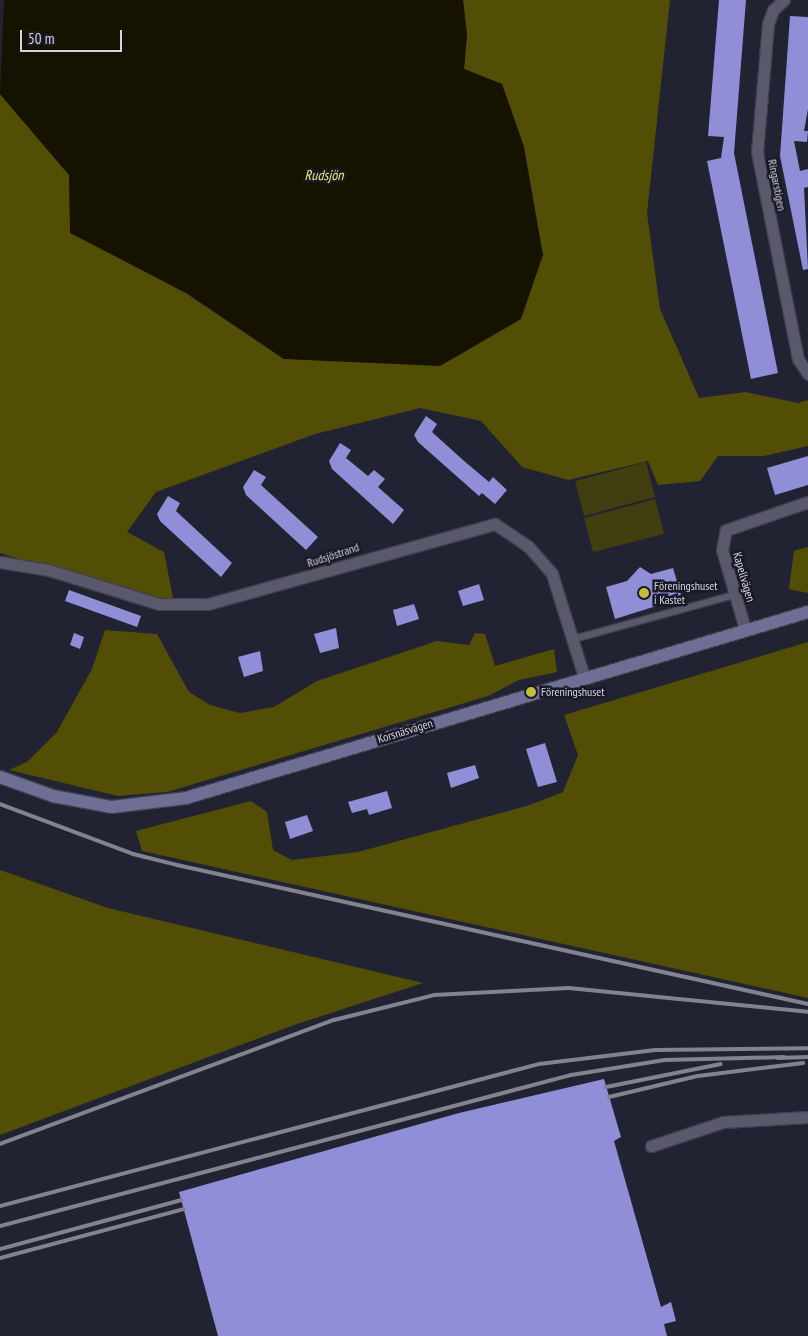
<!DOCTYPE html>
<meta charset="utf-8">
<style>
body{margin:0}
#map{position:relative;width:808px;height:1336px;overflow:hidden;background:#222332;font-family:"PT Sans Narrow",sans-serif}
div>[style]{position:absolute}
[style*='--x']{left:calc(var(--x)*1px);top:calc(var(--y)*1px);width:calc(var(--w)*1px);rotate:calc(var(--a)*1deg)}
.green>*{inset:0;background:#413e0f}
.forest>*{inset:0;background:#534e05}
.water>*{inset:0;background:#151200}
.building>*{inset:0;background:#8f8ed6}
.roads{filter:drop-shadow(1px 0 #40404c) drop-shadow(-1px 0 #40404c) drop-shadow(0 1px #40404c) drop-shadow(0 -1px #40404c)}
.lane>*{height:5.5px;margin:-2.75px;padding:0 2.75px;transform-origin:2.75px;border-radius:2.75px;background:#59596b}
.street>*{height:11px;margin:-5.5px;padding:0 5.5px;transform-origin:5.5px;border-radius:5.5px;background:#59596b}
.secondary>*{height:12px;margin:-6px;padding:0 6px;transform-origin:6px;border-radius:6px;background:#6f6e94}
.rail>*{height:4px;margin:-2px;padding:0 2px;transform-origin:2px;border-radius:2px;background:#82838f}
.dots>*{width:14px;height:14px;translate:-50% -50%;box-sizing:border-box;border:2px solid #191928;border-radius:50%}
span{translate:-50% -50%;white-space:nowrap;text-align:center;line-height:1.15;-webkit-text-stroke:5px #191928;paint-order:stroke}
.street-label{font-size:12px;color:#d4d5df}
.poi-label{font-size:12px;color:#d4d5df}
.left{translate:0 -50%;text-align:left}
.water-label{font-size:14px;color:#f2e976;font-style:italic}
.scale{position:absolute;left:20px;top:30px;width:102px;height:22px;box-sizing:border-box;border:2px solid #d4d5df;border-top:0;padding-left:6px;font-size:15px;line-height:18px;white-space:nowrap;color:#d4d5df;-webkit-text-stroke:4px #191928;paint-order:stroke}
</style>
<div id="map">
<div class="green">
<i style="clip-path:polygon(646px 462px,655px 497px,584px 516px,575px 481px)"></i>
<i style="clip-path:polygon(655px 499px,664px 534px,593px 552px,584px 518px)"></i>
</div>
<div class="forest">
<i style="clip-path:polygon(463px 0,670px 0,647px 213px,660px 309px,699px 398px,745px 392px,798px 403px,808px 400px,808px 446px,764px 456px,718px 456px,700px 481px,658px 485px,648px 461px,568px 480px,522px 467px,481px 421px,420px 408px,315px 434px,156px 492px,127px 532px,164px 552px,174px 603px,135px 597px,0 553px,0 94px,69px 175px,71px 233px,187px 294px,284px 359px,524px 147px,502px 84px,464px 69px,467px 35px)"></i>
<i style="clip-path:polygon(808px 547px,808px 593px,789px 589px,794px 551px)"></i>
<i style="clip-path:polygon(105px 630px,157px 634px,189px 692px,210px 705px,240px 713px,274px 707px,317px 681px,437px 641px,469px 645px,475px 633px,485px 634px,495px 666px,554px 649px,557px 672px,519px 680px,488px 696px,167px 792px,118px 796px,9px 770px,27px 762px,57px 732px,92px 669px)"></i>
<i style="clip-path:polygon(808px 642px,808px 998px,142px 851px,136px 831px,251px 801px,267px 812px,273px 850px,292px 860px,358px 852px,530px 805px,563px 792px,578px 755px,564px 715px)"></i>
<i style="clip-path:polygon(0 870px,108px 908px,423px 983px,297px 1024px,0 1135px)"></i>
</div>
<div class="water">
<i style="clip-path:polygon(4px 0,463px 0,467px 35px,464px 69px,502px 84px,524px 147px,543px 255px,521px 319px,440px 366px,284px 359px,187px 293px,70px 233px,69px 175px,0 94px)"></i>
</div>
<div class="building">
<i style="clip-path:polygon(719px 0,746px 0,734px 153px,778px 373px,751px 379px,707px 161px,721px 158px,724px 137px,708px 136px)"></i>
<i style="clip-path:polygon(790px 16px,808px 17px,808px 109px,804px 131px,808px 131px,807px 142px,794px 141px,800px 171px,808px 169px,808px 187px,804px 188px,808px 269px,803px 270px,780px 156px)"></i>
<i style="clip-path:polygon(426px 416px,437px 424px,432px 432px,463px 460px,489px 482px,493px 477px,507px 490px,495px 504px,482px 493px,479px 496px,418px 442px,414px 435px)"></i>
<i style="clip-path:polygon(340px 443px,351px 450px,346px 458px,368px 476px,374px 470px,385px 479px,378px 487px,404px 510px,393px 524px,332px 469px,329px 461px)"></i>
<i style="clip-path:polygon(808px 456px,808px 485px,775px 495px,767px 468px)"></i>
<i style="clip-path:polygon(254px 470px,266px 477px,261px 485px,318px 537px,306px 550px,246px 495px,243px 487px)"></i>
<i style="clip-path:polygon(168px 496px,180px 503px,176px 511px,232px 563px,221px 577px,160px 521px,157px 514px)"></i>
<i style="clip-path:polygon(640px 567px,651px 574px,673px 568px,682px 598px,615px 619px,606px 587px,627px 581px)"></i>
<i style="clip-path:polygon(479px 584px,484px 600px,463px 606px,458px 591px)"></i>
<i style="clip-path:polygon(69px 590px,141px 616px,137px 627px,65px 601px)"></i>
<i style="clip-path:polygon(414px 604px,419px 619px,397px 626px,393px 610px)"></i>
<i style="clip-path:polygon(336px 628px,339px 648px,320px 653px,314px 634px)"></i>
<i style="clip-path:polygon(74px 633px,84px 637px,80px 649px,70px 645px)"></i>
<i style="clip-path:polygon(260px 651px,263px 671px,244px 677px,238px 657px)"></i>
<i style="clip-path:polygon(545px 743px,557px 782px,538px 787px,526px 749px)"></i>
<i style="clip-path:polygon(475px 765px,479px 778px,451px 788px,447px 773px)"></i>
<i style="clip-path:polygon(387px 791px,392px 808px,369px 815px,367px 809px,352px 813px,348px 802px)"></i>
<i style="clip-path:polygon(307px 815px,313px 831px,290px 839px,285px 822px)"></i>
<i style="clip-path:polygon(604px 1079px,621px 1137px,614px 1141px,661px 1307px,671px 1302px,676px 1321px,664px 1324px,667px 1336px,218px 1336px,179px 1192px,459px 1113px)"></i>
</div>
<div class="roads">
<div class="lane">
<i style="--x:574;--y:639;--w:166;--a:-15.4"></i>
</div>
<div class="street">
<i style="--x:784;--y:0;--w:15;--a:138"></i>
<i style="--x:773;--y:10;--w:15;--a:110"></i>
<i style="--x:768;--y:24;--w:128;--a:94.9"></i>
<i style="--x:757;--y:152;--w:211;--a:78.8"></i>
<i style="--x:798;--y:359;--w:18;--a:56"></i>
<i style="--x:0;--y:562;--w:50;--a:9.3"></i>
<i style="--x:49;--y:570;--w:115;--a:17.2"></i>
<i style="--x:159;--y:604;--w:49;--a:0"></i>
<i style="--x:208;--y:604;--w:298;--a:-15.6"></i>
<i style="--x:495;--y:524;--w:40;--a:34"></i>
<i style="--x:528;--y:546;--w:37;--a:49"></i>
<i style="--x:552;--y:574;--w:108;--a:72.7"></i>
<i style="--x:745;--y:629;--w:82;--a:-106.2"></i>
<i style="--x:722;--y:550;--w:20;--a:-79"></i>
<i style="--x:726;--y:530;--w:87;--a:-18.9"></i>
<i style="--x:651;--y:1146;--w:76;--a:-18.4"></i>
<i style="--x:723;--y:1122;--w:85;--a:-3.4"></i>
</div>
<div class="secondary">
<i style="--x:0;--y:777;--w:56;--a:19.7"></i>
<i style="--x:53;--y:796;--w:60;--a:10.6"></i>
<i style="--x:112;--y:807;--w:75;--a:-6.9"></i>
<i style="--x:186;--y:798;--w:649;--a:-16.65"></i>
</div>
</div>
<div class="rail">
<i style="--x:0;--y:804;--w:142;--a:20.6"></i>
<i style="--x:133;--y:854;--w:45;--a:14"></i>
<i style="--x:177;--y:865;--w:646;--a:12.42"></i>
<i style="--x:778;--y:1058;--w:30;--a:-2"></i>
<i style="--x:606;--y:1087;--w:117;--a:-11.3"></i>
<i style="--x:609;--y:1097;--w:91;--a:-13.3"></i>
<i style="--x:698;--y:1076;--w:106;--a:-7.1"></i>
<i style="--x:0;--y:1144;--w:356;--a:-20.4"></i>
<i style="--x:334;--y:1020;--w:103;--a:-14"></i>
<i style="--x:434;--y:995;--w:135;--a:-3"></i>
<i style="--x:569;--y:988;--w:240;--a:5.7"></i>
<i style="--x:0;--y:1206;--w:557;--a:-14.76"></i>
<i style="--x:539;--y:1064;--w:117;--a:-6.9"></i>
<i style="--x:655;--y:1050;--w:153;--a:-0.7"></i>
<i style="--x:0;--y:1226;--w:591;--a:-14.81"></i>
<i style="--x:571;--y:1075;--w:95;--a:-9.1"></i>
<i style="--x:665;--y:1060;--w:119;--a:-1.4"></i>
<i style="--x:0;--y:1249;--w:188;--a:-15.1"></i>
<i style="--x:0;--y:1258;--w:190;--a:-14.9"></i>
</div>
<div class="dots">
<i style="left:644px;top:593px;background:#c6bc3c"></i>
<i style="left:531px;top:692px;background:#c6bc3c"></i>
</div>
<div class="street-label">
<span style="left:777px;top:185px;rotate:79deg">Ringarstigen</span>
<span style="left:333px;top:555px;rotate:-18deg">Rudsjöstrand</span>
<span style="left:744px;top:577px;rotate:74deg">Kapellvägen</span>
<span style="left:405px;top:731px;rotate:-17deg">Korsnäsvägen</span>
</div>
<div class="poi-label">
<span class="left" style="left:654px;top:593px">Föreningshuset<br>i Kastet</span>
<span class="left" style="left:541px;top:692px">Föreningshuset</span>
</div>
<div class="water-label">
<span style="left:324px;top:175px">Rudsjön</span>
</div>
<div class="scale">50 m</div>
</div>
